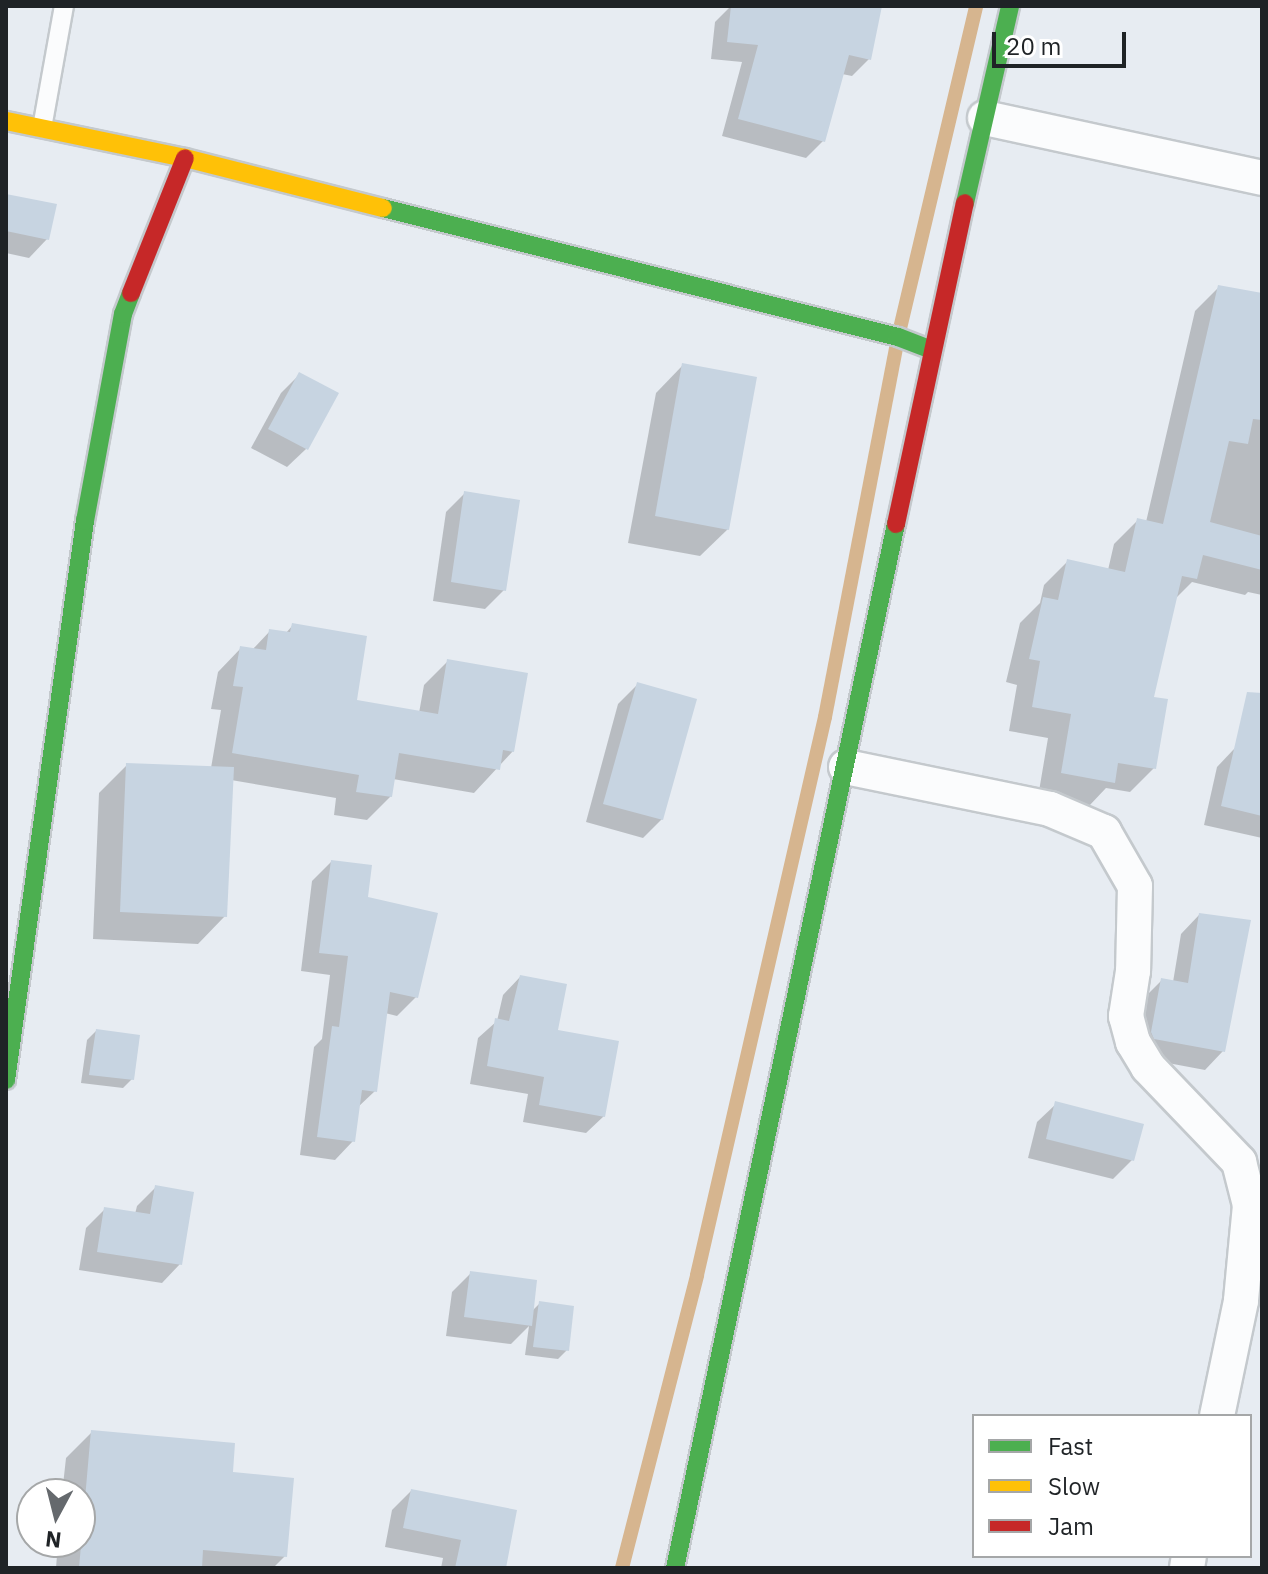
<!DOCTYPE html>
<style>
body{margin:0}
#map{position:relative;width:1268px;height:1574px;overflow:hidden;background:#e7ecf2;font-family:"IBM Plex Sans",sans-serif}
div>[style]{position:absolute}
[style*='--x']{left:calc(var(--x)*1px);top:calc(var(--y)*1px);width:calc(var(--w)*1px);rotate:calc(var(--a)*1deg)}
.shadow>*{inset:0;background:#0003}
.stream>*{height:14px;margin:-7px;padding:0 7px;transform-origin:7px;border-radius:7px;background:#d6b58f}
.building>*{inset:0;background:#c7d4e1}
.roads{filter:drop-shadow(2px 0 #c4c9cd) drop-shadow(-2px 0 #c4c9cd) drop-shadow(0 2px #c4c9cd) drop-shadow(0 -2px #c4c9cd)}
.lane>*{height:18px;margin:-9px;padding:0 9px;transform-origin:9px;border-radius:9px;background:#fbfcfd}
.street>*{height:34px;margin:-17px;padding:0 17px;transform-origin:17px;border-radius:17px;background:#fbfcfd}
.fast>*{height:18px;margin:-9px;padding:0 9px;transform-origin:9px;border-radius:9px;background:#4caf50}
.slow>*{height:18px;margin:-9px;padding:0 9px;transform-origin:9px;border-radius:9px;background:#ffc107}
.jam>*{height:18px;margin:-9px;padding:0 9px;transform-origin:9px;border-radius:9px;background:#c62828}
span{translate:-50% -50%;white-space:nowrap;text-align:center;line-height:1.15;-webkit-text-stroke:6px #fff;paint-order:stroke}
.frame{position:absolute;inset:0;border:8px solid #1f2326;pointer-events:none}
.legend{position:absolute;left:972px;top:1414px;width:280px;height:144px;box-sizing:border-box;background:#fff;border:2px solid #a5a7a8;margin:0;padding:10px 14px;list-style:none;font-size:24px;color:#1f2326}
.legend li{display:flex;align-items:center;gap:16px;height:40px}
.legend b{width:40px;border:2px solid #a5a7a8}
.north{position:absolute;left:16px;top:1478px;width:80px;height:80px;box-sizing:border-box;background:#fff;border:2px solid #a5a7a8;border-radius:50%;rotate:187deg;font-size:22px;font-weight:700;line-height:32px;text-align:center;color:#1f2326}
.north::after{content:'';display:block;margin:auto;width:28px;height:36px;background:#65696d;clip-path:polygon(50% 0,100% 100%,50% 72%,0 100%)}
.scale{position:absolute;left:992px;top:32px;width:134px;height:36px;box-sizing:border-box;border:4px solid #1f2326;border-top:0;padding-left:10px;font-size:24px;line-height:28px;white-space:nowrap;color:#1f2326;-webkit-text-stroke:6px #fff;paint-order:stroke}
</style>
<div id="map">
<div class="shadow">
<i style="clip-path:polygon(731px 6px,880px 6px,869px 59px,852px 76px,842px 74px,824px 140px,806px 158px,722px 136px,742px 62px,711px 59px,715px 22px)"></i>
<i style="clip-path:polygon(6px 196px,47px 239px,29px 258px,6px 253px)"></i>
<i style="clip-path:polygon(1219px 287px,1262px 295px,1262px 595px,1248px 592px,1245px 595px,1192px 582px,1175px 599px,1152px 699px,1154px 768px,1130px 792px,1106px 788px,1089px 806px,1038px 797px,1048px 738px,1009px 731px,1017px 685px,1006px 682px,1020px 623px,1040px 603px,1044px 585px,1068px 561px,1108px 570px,1114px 544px,1138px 520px,1146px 522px,1195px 311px)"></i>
<i style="clip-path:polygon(683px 365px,728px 529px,700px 556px,628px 543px,656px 393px)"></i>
<i style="clip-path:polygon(300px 374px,306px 449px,287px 467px,251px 448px,281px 393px)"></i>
<i style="clip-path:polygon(465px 493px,504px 590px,485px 609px,433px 601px,446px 512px)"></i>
<i style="clip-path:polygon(293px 625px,354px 702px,419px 713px,424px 685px,448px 661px,513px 751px,474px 793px,393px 779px,391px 796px,367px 820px,334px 815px,336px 798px,231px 780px,225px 916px,198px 944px,93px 939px,99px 793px,127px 765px,211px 768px,221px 710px,211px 709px,218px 672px,241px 648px,252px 650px,270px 631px,285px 634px)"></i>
<i style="clip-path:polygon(637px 685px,662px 819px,643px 838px,586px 822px,618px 704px)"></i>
<i style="clip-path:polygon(1235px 748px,1262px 755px,1262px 838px,1204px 825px,1217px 767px)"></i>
<i style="clip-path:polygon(331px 862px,366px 898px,416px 997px,397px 1016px,385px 1013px,375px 1091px,357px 1108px,353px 1141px,335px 1160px,300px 1155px,314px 1047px,322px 1039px,330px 975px,301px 971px,312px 881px)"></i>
<i style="clip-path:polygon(1199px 915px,1223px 1051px,1205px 1070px,1136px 1057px,1143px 999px,1162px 980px,1173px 982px,1181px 934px)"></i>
<i style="clip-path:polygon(520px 977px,604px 1116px,586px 1133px,523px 1122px,528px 1094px,470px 1084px,478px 1038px,497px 1021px,503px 995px)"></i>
<i style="clip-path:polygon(96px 1031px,132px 1079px,123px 1088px,81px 1083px,87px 1040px)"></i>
<i style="clip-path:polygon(1056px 1104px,1132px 1160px,1113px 1179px,1028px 1158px,1037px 1122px)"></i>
<i style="clip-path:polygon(156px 1187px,180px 1264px,162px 1283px,79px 1270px,86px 1228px,105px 1209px,135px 1214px,137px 1206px)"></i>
<i style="clip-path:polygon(471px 1273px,531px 1312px,540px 1303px,567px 1350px,558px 1359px,525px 1355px,529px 1326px,511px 1344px,446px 1336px,452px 1292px)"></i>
<i style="clip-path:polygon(92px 1432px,230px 1474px,285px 1556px,273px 1568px,56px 1568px,58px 1542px,80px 1542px,80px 1494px,62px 1494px,66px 1458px)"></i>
<i style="clip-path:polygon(411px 1491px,504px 1568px,441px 1568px,443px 1558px,385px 1547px,392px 1510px)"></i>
</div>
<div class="stream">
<i style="--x:622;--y:1568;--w:302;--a:-75.6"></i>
<i style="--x:697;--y:1275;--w:572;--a:-77.08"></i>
<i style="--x:825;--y:717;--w:387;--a:-79.1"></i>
<i style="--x:898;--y:337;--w:340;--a:-76.7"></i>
</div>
<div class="building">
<i style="clip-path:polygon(731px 6px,882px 6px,871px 60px,849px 55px,825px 142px,738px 119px,758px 45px,727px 42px)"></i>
<i style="clip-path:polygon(6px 194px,57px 204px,49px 240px,6px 231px)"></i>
<i style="clip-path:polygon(1218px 285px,1262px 293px,1262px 420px,1253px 419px,1248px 444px,1229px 441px,1210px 522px,1262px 536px,1262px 570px,1203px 555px,1197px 579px,1182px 576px,1154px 697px,1168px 699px,1156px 769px,1118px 763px,1115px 783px,1061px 773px,1071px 714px,1032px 707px,1040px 661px,1029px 659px,1043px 597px,1058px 600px,1067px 559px,1125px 572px,1137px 518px,1163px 524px)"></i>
<i style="clip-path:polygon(682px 363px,757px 377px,729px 530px,655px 516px)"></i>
<i style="clip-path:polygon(299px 372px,339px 393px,308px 450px,268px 429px)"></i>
<i style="clip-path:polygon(464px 491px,520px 500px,506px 591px,451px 582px)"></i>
<i style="clip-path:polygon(292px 623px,367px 636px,357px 700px,438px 714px,447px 659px,528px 673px,514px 752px,503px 750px,500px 770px,399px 753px,392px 797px,356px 792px,359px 775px,232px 753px,243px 687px,233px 686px,240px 646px,266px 650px,269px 629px,290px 632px)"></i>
<i style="clip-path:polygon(637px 682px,697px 699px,663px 820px,603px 804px)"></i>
<i style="clip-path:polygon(1247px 692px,1262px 693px,1262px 816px,1221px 806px)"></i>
<i style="clip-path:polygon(126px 763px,234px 767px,227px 917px,120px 912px)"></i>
<i style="clip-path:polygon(331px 860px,372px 865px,368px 897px,438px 913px,418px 998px,390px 992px,377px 1092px,362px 1090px,355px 1142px,317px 1137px,332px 1026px,339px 1027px,348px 956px,319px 953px)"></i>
<i style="clip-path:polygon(1199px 913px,1251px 920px,1225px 1052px,1154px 1039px,1151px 1032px,1161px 978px,1188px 983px)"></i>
<i style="clip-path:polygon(520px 975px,567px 984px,558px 1030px,619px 1041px,605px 1117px,539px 1105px,544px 1077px,487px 1066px,495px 1018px,509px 1021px)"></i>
<i style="clip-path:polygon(96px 1029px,140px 1035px,134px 1080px,89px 1075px)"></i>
<i style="clip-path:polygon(1055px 1101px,1144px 1124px,1134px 1161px,1046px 1139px)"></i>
<i style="clip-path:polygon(155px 1185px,194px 1192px,182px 1265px,97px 1252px,104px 1207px,150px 1214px)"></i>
<i style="clip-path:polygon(470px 1271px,537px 1280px,532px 1326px,464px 1317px)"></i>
<i style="clip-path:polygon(539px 1301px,574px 1306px,569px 1351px,533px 1347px)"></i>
<i style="clip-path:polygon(91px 1430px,235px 1443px,233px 1472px,294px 1478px,287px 1557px,203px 1550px,202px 1568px,79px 1568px)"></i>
<i style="clip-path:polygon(411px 1489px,517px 1510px,506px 1568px,455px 1568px,461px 1540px,403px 1528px)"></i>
</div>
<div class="roads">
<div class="lane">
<i style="--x:42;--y:128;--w:124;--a:-79.8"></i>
</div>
<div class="street">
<i style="--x:985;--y:118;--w:283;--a:12.2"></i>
<i style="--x:846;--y:767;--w:208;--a:11.6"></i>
<i style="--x:1050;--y:809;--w:59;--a:23.1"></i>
<i style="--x:1104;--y:832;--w:62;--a:60.1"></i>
<i style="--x:1135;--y:886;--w:85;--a:91.3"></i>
<i style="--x:1133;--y:971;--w:46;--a:98.8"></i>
<i style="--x:1126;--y:1016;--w:27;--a:75"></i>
<i style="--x:1133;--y:1042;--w:29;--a:59"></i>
<i style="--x:1148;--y:1067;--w:132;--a:46.2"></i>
<i style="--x:1239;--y:1162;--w:44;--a:75.7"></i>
<i style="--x:1250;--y:1205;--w:96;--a:95.4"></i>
<i style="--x:1241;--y:1301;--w:117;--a:101.8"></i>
<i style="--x:1187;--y:1568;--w:12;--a:-81"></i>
</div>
<div class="fast">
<i style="--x:965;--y:203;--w:202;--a:-77.1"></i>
<i style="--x:383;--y:208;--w:531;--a:14.06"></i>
<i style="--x:898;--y:337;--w:36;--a:21"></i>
<i style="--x:6;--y:1080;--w:565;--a:-81.96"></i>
<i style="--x:85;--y:521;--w:210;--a:-79.6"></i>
<i style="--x:123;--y:314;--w:22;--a:-69"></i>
<i style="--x:675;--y:1568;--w:1067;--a:-78.05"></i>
</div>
<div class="slow">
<i style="--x:6;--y:121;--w:183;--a:11.7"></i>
<i style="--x:185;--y:158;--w:204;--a:14.2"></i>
</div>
<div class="jam">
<i style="--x:131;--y:293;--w:145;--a:-68.2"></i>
<i style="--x:896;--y:524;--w:328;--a:-77.9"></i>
</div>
</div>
<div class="frame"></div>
<ul class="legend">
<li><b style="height:10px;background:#4caf50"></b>Fast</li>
<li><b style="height:10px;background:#ffc107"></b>Slow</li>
<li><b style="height:10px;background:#c62828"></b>Jam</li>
</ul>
<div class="north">N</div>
<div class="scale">20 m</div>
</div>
